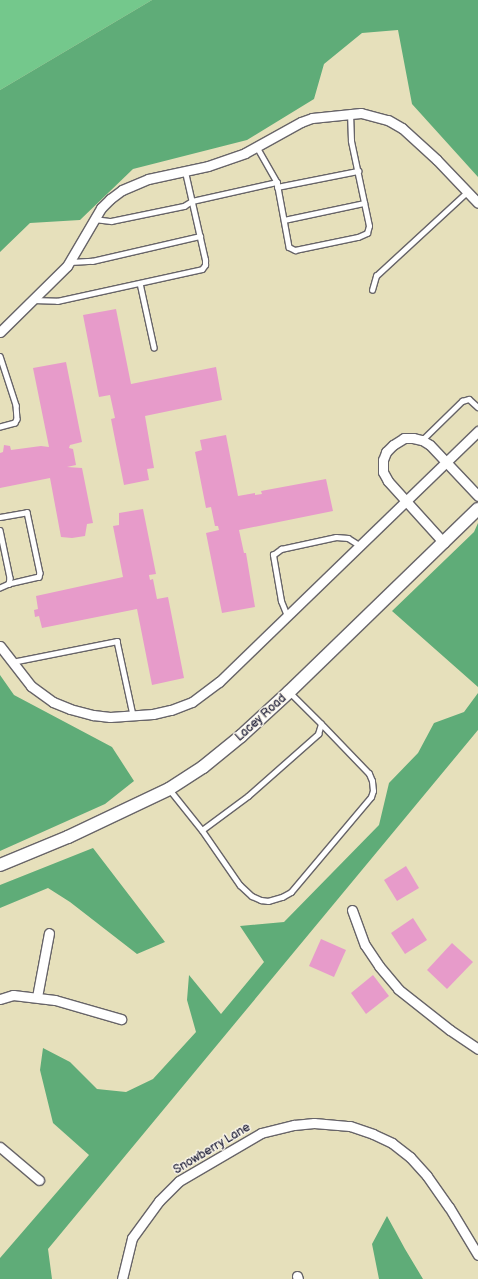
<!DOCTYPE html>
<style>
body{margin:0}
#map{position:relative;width:478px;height:1279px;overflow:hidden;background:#e6e0bb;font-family:"Balsamiq Sans",sans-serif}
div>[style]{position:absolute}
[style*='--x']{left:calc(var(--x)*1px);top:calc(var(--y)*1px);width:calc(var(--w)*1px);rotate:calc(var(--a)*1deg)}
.green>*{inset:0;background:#74c88c}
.forest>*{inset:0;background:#5fac78}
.building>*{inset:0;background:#e79bca}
.roads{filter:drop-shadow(1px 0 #676468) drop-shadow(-1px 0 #676468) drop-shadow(0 1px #676468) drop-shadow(0 -1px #676468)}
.lane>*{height:4.5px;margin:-2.25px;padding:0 2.25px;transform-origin:2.25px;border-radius:2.25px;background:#fff}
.street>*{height:9px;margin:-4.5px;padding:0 4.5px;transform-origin:4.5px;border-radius:4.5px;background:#fff}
.secondary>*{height:12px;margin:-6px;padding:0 6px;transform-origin:6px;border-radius:6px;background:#fff}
span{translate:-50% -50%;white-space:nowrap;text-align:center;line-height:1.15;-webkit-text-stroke:3px #fbf7ec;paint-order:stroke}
.street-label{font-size:12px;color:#22223b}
</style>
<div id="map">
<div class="green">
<i style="clip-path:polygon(0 0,152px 0,0 90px)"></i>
</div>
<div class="forest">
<i style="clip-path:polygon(152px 0,478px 0,478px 177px,412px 104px,398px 30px,362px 33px,324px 64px,314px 99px,247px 140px,133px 169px,80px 220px,30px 223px,0 252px,0 90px)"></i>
<i style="clip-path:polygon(478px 523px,478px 687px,392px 611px,474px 532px)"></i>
<i style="clip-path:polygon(0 675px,14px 695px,112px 747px,134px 781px,105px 804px,0 851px)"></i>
<i style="clip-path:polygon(478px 693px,478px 730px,48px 1249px,52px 1279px,0 1279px,0 1258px,89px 1155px,53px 1123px,40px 1070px,43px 1048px,70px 1062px,97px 1089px,126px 1092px,153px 1079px,196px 1032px,187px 1000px,189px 975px,221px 1014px,264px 962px,240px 926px,284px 922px,379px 825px,389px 783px,418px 753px,434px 723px,464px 712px)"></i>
<i style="clip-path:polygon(93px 848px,165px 942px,137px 954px,70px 902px,48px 888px,0 908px,0 885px)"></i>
<i style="clip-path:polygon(387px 1216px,405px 1249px,423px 1279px,379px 1279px,372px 1244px)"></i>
</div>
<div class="building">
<i style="clip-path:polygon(116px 309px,131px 384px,216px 367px,222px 400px,145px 416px,154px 468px,147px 469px,149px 480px,124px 485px,111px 419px,115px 418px,110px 395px,99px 397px,83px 315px)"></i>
<i style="clip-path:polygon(66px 362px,82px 442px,70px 445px,69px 448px,73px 449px,76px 465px,67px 467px,82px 468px,93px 523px,87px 524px,85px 536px,72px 538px,61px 537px,50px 478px,0 488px,0 453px,3px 452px,4px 445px,10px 446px,11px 450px,41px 446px,49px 447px,33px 368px)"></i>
<i style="clip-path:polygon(226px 435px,238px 496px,255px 493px,255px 495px,262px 494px,261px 491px,326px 479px,333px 511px,239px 530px,244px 553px,246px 553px,255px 607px,222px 613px,206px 533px,219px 530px,218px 526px,215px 526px,211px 507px,206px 508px,195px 452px,202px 450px,200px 440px)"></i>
<i style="clip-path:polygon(143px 509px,156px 574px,149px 575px,150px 580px,153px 579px,157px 599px,168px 597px,184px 678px,152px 685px,137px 609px,42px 628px,39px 616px,35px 617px,34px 610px,38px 609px,36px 596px,123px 577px,113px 526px,119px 525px,119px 513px)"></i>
<i style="clip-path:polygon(406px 866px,419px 888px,397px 901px,384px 880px)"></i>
<i style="clip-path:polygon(413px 918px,427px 940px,405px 954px,391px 933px)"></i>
<i style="clip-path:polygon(321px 939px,346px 950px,334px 977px,309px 966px)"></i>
<i style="clip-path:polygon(452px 943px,473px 962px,447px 989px,427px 970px)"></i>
<i style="clip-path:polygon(373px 975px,389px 996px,366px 1014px,351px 993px)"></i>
</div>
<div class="roads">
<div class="lane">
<i style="--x:257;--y:147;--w:40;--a:60.3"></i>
<i style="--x:277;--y:182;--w:66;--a:79.5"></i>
<i style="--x:289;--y:247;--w:7;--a:27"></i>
<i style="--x:295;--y:250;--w:64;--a:-11.7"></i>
<i style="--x:358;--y:237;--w:10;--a:-24"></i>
<i style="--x:367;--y:233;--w:7;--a:-74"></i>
<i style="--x:369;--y:226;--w:87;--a:-102"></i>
<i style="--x:351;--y:141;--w:28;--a:-92"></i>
<i style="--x:277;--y:187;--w:83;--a:-11.2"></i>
<i style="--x:94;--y:219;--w:17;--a:7"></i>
<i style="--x:111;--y:221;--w:75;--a:-11.6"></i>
<i style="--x:184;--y:206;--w:9;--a:-32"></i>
<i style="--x:192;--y:201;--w:87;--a:-12.6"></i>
<i style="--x:284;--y:220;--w:82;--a:-12"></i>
<i style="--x:70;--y:262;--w:22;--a:-3"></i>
<i style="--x:92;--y:261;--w:111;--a:-13"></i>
<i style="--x:140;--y:283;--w:66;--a:77.7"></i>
<i style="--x:372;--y:290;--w:15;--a:-74"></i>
<i style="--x:376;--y:276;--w:124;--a:-42.7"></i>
<i style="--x:33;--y:300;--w:24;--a:2"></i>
<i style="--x:57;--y:301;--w:148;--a:-12.4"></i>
<i style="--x:202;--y:269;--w:5;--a:-53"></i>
<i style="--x:205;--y:265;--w:5;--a:-90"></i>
<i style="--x:205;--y:260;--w:90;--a:-102.8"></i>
<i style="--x:0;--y:356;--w:52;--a:71.9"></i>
<i style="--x:16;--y:405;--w:14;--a:86"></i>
<i style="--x:17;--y:419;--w:4;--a:117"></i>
<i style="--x:15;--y:423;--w:16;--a:165"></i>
<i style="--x:422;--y:440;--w:56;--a:-44.3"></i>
<i style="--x:462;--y:401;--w:7;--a:-16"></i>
<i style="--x:469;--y:399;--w:12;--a:42"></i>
<i style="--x:0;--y:517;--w:27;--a:-10"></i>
<i style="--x:27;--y:512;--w:62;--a:78"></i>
<i style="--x:40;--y:573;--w:4;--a:104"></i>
<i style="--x:39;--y:577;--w:31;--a:167"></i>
<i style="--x:0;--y:530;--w:49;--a:78.2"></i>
<i style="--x:10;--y:578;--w:6;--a:99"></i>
<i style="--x:9;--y:584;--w:10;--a:156"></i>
<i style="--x:287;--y:616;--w:16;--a:-112"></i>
<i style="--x:281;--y:601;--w:47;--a:-99.9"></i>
<i style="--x:273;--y:555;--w:10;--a:-37"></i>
<i style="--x:281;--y:549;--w:56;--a:-12.3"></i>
<i style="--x:336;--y:537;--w:12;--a:5"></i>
<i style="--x:348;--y:538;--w:13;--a:32"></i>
<i style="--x:12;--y:662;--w:107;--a:-11.3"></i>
<i style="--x:117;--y:641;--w:76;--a:77.8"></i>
<i style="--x:170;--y:790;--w:51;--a:51.3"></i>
<i style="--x:202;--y:830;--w:57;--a:-36.5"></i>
<i style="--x:248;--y:796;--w:94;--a:-41.5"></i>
<i style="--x:318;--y:734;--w:10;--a:-73"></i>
<i style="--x:321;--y:724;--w:45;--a:-135"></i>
<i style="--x:202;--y:830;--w:67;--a:55.4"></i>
<i style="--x:240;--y:885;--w:16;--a:43"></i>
<i style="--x:252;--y:896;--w:10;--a:24"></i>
<i style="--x:261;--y:900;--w:7;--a:8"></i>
<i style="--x:268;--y:901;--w:15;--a:-16"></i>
<i style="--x:282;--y:897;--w:10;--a:-29"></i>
<i style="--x:291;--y:892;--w:124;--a:-49.9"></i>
<i style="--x:371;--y:797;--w:6;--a:-72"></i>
<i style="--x:373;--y:791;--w:10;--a:-96"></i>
<i style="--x:372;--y:781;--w:8;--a:-113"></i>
<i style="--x:369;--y:774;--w:69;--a:-133.8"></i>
</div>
<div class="street">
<i style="--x:0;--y:332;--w:94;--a:-44.6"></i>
<i style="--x:67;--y:266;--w:67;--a:-59.6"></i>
<i style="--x:101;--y:208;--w:13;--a:-45"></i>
<i style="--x:110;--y:199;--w:15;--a:-37"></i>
<i style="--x:122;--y:190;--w:28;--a:-23"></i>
<i style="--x:148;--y:179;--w:61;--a:-12.2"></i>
<i style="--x:208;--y:166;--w:39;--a:-19"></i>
<i style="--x:245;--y:153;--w:64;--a:-29"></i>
<i style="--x:301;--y:122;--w:12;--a:-20"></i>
<i style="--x:312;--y:118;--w:49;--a:-5.8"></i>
<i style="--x:361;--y:113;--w:28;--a:15"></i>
<i style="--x:388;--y:120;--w:16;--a:30"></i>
<i style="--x:402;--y:128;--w:47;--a:42.4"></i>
<i style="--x:437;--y:160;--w:59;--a:46.4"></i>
<i style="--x:444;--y:543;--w:84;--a:-132.1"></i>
<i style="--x:388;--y:481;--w:10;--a:-119"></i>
<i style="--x:383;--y:472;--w:12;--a:-90"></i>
<i style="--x:383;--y:460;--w:9;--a:-69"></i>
<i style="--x:386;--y:452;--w:10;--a:-45"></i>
<i style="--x:393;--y:445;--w:13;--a:-32"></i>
<i style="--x:404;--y:438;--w:9;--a:0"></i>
<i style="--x:413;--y:438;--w:9;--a:13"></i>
<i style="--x:422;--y:440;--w:9;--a:32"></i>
<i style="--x:430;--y:445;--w:70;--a:46.7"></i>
<i style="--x:0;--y:646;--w:51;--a:52.2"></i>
<i style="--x:31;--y:686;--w:27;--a:36"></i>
<i style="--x:53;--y:702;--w:18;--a:22"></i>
<i style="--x:70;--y:709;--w:24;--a:15"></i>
<i style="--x:93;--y:715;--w:17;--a:7"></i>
<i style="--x:110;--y:717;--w:43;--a:-4"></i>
<i style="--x:153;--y:714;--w:18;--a:-13"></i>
<i style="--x:171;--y:710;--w:22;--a:-21"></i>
<i style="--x:192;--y:702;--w:34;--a:-37"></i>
<i style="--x:219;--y:682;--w:361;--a:-44.1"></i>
<i style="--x:352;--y:910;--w:37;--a:70"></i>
<i style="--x:365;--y:945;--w:25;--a:56"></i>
<i style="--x:379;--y:966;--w:30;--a:50"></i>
<i style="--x:398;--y:989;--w:66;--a:38.3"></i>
<i style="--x:450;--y:1030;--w:34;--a:34"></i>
<i style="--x:37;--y:997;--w:65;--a:-79.4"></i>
<i style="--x:0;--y:999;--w:14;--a:-17"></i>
<i style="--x:13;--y:995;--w:42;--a:6.8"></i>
<i style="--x:55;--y:1000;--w:69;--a:16.1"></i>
<i style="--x:0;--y:1147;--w:51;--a:40.2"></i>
<i style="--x:297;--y:1276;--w:3;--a:72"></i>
<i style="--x:122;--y:1279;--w:42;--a:-76.3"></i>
<i style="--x:132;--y:1238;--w:46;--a:-53.9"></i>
<i style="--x:159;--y:1201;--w:28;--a:-45"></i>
<i style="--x:179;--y:1181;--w:95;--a:-30.3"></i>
<i style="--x:261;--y:1133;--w:34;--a:-14"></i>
<i style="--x:294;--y:1125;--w:20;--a:-6"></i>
<i style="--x:314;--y:1123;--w:36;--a:5"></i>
<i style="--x:350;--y:1126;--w:24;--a:19"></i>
<i style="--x:373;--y:1134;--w:21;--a:25"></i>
<i style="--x:392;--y:1143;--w:23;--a:38"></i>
<i style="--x:410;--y:1157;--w:25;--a:48"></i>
<i style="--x:427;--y:1176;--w:38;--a:55"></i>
<i style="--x:449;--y:1207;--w:56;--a:58.9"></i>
</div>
<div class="secondary">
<i style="--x:0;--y:865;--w:74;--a:-22.4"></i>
<i style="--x:68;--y:837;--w:112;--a:-25.4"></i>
<i style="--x:169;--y:789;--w:40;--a:-32.9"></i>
<i style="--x:203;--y:767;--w:49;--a:-39.2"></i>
<i style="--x:241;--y:736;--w:65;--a:-42.5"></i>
<i style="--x:289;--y:692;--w:263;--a:-44.1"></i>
</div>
</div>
<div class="street-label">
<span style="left:261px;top:718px;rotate:-42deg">Lacey Road</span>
<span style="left:212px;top:1149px;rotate:-31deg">Snowberry Lane</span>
</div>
</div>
